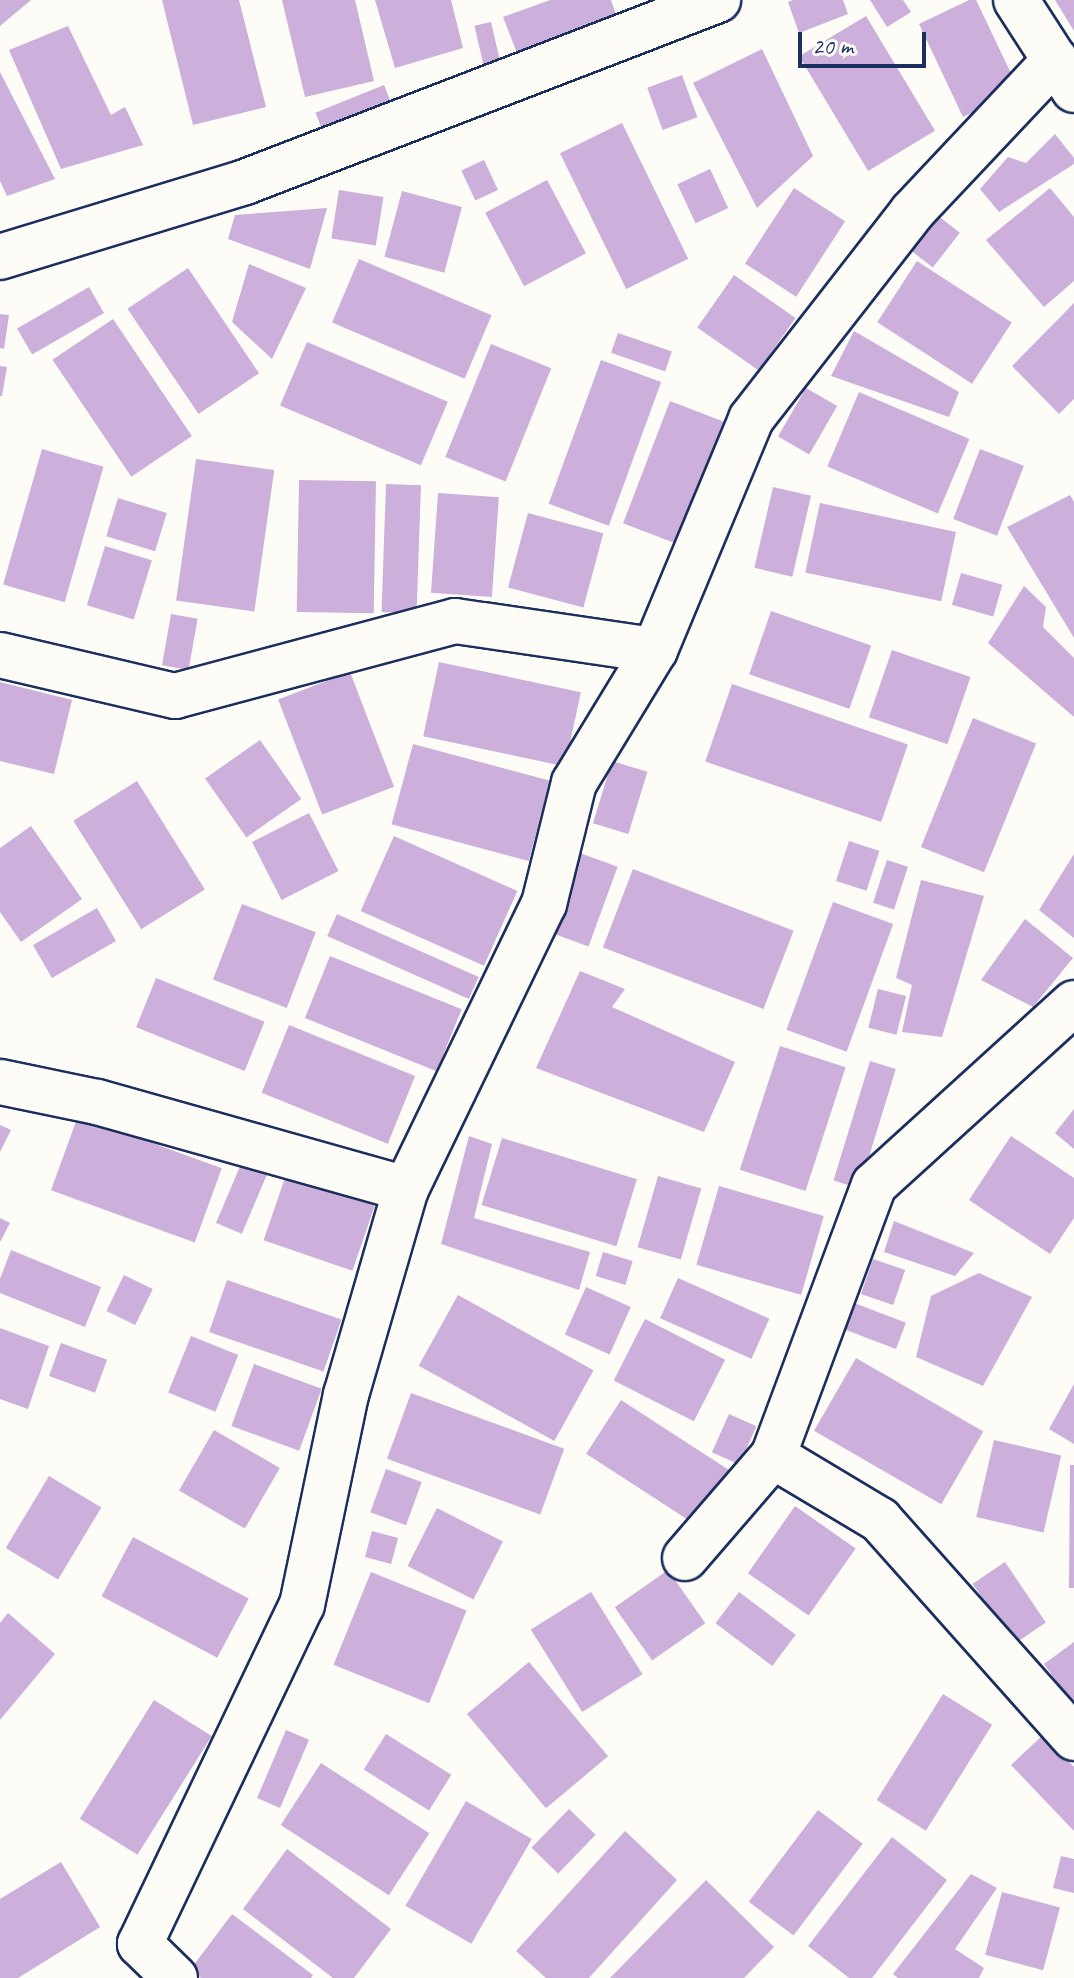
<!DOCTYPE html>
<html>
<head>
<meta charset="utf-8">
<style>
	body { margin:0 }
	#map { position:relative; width:1074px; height:1978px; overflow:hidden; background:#fdfcf7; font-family:Caveat,sans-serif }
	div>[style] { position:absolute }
	.building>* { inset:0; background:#ccafdb; transform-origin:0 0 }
	.roads { filter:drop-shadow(2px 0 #1b2f5e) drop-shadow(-2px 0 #1b2f5e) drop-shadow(0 2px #1b2f5e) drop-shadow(0 -2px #1b2f5e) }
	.minor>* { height:44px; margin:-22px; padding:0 22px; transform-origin:22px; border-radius:22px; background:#fdfcf7 }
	span { translate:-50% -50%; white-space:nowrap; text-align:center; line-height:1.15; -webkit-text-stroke:6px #fdfcf7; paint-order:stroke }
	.scale { position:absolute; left:798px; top:32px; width:128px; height:36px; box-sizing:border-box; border:4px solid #1b2f5e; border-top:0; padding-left:10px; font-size:24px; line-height:28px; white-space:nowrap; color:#1b2f5e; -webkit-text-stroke:6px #fdfcf7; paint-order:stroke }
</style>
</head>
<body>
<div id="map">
	<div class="building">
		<i style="clip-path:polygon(0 0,31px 0,0 26px)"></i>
		<i style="clip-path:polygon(162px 0,239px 0,266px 107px,193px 125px)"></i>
		<i style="clip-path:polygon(282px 0,355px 0,374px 81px,305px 97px)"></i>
		<i style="clip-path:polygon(375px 0,451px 0,463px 48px,395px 68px)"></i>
		<i style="clip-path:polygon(550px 0,611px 0,617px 18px,517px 53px,503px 17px)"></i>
		<i style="clip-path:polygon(793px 0,843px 0,848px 14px,799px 33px,788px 2px)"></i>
		<i style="clip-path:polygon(870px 0,903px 0,911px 12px,887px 27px)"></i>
		<i style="clip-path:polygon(969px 0,976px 0,1019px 90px,963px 117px,919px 24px)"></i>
		<i style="clip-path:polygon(1055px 0,1074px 0,1074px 31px)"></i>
		<i style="left:866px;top:16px;width:134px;height:78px;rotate:59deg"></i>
		<i style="left:491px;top:22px;width:41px;height:17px;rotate:77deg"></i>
		<i style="clip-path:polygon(68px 26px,111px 115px,125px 107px,143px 145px,61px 169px,9px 50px)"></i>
		<i style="clip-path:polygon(762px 49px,813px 156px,757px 208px,693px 83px)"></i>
		<i style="clip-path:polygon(0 72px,55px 179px,7px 196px,0 181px)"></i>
		<i style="left:682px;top:75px;width:45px;height:37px;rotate:70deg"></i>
		<i style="left:384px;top:85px;width:22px;height:74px;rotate:68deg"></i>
		<i style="left:622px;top:123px;width:151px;height:69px;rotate:64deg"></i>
		<i style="clip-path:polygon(1055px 134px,1074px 158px,1074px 164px,999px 212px,980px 189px,1008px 157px,1026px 163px)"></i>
		<i style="left:484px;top:160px;width:33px;height:25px;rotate:65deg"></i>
		<i style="left:710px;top:169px;width:43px;height:36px;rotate:65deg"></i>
		<i style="left:547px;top:180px;width:83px;height:70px;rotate:62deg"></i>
		<i style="left:794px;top:188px;width:61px;height:90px;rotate:33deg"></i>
		<i style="clip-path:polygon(1050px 188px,1074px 217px,1074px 281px,1044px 307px,986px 240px)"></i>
		<i style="left:339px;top:190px;width:45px;height:49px;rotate:9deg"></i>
		<i style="left:402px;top:191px;width:62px;height:68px;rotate:15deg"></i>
		<i style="clip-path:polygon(327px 208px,310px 269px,228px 239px,235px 215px)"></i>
		<i style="left:937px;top:215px;width:29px;height:44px;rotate:38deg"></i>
		<i style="left:359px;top:259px;width:144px;height:69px;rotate:23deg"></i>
		<i style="left:917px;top:261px;width:113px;height:73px;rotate:33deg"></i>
		<i style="clip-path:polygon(249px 264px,306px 288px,272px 359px,232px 322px)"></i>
		<i style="left:188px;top:268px;width:127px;height:73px;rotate:56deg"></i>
		<i style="left:734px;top:275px;width:75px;height:64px;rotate:35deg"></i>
		<i style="left:89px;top:287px;width:30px;height:83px;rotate:60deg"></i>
		<i style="clip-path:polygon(1074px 303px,1074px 399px,1059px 414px,1012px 366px)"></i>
		<i style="clip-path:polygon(0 314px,9px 315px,4px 349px,0 348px)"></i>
		<i style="left:113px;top:319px;width:141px;height:73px;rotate:56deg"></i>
		<i style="clip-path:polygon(854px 331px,959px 392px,949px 417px,831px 376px)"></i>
		<i style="left:618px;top:333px;width:57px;height:21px;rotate:19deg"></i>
		<i style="left:307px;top:342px;width:153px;height:69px;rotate:23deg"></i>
		<i style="left:491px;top:344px;width:65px;height:122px;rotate:22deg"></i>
		<i style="left:601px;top:360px;width:64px;height:153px;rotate:20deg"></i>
		<i style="clip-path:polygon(0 366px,7px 367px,2px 396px,0 396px)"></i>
		<i style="left:806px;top:388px;width:36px;height:56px;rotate:30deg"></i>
		<i style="left:859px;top:392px;width:120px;height:81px;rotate:23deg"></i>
		<i style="left:670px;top:401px;width:64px;height:131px;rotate:21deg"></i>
		<i style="left:42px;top:449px;width:64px;height:141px;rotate:16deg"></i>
		<i style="left:980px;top:449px;width:47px;height:75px;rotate:21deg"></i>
		<i style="left:196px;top:459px;width:79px;height:143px;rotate:8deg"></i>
		<i style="left:299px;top:480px;width:77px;height:132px;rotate:1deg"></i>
		<i style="left:386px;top:484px;width:35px;height:128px;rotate:2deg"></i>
		<i style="left:773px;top:487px;width:39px;height:83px;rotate:13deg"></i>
		<i style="left:438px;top:493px;width:61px;height:100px;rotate:4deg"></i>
		<i style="clip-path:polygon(1070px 495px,1074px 502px,1074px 638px,1007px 527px)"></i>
		<i style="left:118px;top:498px;width:51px;height:40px;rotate:17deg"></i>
		<i style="left:820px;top:503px;width:139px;height:71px;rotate:12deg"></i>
		<i style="left:528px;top:513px;width:78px;height:77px;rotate:15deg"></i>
		<i style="left:105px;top:546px;width:49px;height:62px;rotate:17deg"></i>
		<i style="left:961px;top:573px;width:43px;height:33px;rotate:16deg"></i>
		<i style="clip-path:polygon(1024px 586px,1046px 607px,1043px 627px,1074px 658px,1074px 717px,988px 643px)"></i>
		<i style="left:771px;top:611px;width:106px;height:67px;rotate:19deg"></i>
		<i style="left:171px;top:614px;width:27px;height:52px;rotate:10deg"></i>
		<i style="left:892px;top:650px;width:83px;height:71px;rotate:19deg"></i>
		<i style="left:439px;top:662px;width:145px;height:76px;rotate:12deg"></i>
		<i style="left:350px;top:672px;width:123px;height:77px;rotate:69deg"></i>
		<i style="clip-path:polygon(0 682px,72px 700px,54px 774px,0 761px)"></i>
		<i style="left:732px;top:684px;width:186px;height:82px;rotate:19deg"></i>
		<i style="left:973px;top:718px;width:68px;height:139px;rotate:22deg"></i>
		<i style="left:260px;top:740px;width:72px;height:67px;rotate:55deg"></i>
		<i style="left:413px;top:744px;width:142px;height:83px;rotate:15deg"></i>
		<i style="left:612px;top:761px;width:37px;height:65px;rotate:17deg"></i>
		<i style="left:137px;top:781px;width:128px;height:75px;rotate:58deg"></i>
		<i style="left:309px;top:813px;width:65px;height:64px;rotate:63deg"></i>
		<i style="clip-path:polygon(31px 826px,82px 899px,21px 942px,0 912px,0 848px)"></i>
		<i style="left:394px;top:836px;width:135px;height:82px;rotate:24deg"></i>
		<i style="left:849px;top:841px;width:32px;height:42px;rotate:18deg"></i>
		<i style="left:580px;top:853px;width:40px;height:85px;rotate:20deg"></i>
		<i style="clip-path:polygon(1074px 854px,1074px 938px,1039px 910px)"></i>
		<i style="left:887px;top:860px;width:22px;height:45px;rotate:18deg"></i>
		<i style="left:633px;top:869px;width:172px;height:84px;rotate:21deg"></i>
		<i style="clip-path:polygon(921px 880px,984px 896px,942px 1037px,902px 1032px,912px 985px,896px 978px)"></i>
		<i style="left:833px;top:902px;width:64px;height:136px;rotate:20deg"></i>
		<i style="left:242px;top:904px;width:79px;height:81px;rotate:21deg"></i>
		<i style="left:97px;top:908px;width:38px;height:74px;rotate:60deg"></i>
		<i style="left:337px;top:914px;width:155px;height:24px;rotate:24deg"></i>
		<i style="clip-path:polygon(1025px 919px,1073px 958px,1033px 1007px,981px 980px)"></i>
		<i style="left:330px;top:956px;width:142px;height:67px;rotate:22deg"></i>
		<i style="clip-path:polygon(580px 971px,625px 989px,612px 1007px,735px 1062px,704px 1132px,536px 1068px)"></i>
		<i style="left:156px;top:978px;width:117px;height:53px;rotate:22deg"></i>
		<i style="left:878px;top:989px;width:29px;height:40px;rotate:14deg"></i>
		<i style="left:289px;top:1025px;width:136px;height:73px;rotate:22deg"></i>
		<i style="left:780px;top:1046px;width:69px;height:130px;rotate:18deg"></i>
		<i style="left:870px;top:1061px;width:27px;height:125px;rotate:17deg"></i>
		<i style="clip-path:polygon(1074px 1109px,1074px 1149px,1055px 1133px)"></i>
		<i style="left:78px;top:1116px;width:153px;height:79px;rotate:20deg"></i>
		<i style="clip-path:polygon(0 1125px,11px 1130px,0 1152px)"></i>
		<i style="clip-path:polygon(469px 1136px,492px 1144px,474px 1218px,590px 1252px,579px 1290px,441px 1244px)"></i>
		<i style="clip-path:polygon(1011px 1136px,1074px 1178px,1074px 1218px,1050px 1254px,969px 1200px)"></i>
		<i style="left:502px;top:1138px;width:141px;height:70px;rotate:17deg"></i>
		<i style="left:241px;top:1164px;width:28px;height:64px;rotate:23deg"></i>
		<i style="left:286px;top:1175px;width:94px;height:69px;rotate:19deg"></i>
		<i style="left:658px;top:1176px;width:45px;height:74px;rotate:16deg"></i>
		<i style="left:719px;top:1186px;width:109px;height:82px;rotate:16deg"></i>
		<i style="clip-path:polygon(0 1218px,10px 1223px,0 1242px)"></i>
		<i style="clip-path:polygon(894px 1221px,974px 1253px,955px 1276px,884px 1252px)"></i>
		<i style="clip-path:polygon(11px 1250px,101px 1287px,85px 1327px,0 1293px,0 1279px)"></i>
		<i style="left:603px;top:1252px;width:31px;height:25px;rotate:17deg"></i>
		<i style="left:873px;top:1259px;width:34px;height:37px;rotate:19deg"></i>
		<i style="clip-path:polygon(979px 1273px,1032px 1297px,983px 1386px,916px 1357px,931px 1296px)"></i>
		<i style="left:124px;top:1275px;width:32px;height:40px;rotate:26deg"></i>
		<i style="left:678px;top:1278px;width:100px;height:44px;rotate:24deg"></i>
		<i style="left:227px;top:1280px;width:121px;height:55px;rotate:19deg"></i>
		<i style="left:586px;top:1287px;width:49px;height:52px;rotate:24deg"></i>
		<i style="left:458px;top:1295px;width:155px;height:81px;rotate:29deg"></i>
		<i style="left:849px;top:1301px;width:61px;height:28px;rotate:21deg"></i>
		<i style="left:645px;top:1319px;width:90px;height:69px;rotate:27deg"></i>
		<i style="clip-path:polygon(0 1328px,49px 1346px,28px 1409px,0 1399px)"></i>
		<i style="left:191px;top:1336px;width:51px;height:61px;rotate:22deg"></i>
		<i style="left:61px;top:1343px;width:49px;height:35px;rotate:20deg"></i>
		<i style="left:856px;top:1358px;width:147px;height:84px;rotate:30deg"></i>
		<i style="left:254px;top:1364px;width:72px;height:66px;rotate:20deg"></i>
		<i style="clip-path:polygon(1074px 1384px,1074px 1444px,1049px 1429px)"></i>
		<i style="left:411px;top:1393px;width:163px;height:70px;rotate:20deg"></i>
		<i style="left:621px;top:1400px;width:131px;height:64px;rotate:33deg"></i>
		<i style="left:729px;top:1414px;width:30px;height:42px;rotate:24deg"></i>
		<i style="left:214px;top:1430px;width:76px;height:70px;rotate:30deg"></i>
		<i style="left:994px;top:1440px;width:69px;height:79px;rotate:13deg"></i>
		<i style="clip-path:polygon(1070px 1465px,1074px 1465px,1074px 1588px,1069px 1588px)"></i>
		<i style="left:386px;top:1469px;width:38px;height:46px;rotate:20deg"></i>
		<i style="left:49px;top:1476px;width:61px;height:84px;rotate:31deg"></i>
		<i style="left:795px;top:1506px;width:74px;height:82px;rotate:35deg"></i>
		<i style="left:437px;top:1508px;width:74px;height:65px;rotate:27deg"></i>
		<i style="left:372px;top:1531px;width:27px;height:27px;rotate:15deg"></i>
		<i style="left:133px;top:1537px;width:131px;height:67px;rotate:28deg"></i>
		<i style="left:1005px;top:1562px;width:73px;height:39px;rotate:56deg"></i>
		<i style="left:668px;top:1570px;width:65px;height:65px;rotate:55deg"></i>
		<i style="left:371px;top:1572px;width:103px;height:100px;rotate:22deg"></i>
		<i style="left:591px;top:1592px;width:97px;height:71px;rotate:58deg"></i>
		<i style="left:739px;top:1592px;width:71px;height:39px;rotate:37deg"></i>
		<i style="clip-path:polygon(8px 1613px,55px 1654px,0 1720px,0 1623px)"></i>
		<i style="clip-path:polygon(1074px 1642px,1074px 1706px,1044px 1664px)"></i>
		<i style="left:529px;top:1662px;width:123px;height:81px;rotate:50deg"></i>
		<i style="left:943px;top:1694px;width:58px;height:125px;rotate:32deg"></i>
		<i style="left:154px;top:1700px;width:68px;height:140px;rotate:32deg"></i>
		<i style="left:286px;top:1730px;width:25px;height:74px;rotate:23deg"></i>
		<i style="left:386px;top:1734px;width:77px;height:42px;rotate:32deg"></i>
		<i style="clip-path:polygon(1043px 1735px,1074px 1767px,1074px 1831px,1011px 1765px)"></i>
		<i style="left:321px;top:1763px;width:129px;height:74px;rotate:33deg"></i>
		<i style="left:466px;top:1801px;width:76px;height:121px;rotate:30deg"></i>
		<i style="left:569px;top:1809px;width:37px;height:54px;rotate:44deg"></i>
		<i style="left:818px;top:1810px;width:56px;height:115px;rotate:37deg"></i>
		<i style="clip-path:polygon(625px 1831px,677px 1880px,589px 1978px,546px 1978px,516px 1951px)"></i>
		<i style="clip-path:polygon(892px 1837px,947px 1880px,872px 1978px,849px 1978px,808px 1946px)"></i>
		<i style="clip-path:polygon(287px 1849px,391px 1929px,354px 1978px,333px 1978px,243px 1909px)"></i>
		<i style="clip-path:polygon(1061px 1856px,1074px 1859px,1074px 1893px,1053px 1888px)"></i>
		<i style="clip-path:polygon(61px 1862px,100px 1927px,18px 1978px,0 1978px,0 1899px)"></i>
		<i style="clip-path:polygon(971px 1874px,997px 1888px,955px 1949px,984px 1968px,979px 1978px,898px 1978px,893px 1974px)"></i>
		<i style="clip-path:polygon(706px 1880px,774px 1947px,744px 1978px,610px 1978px)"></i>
		<i style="left:1002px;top:1892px;width:60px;height:65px;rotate:15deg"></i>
		<i style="clip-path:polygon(232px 1914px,313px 1975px,311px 1978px,201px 1978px,190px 1970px)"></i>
	</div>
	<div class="roads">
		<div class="minor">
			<i style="left:1016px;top:0;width:107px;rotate:57.2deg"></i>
			<i style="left:0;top:257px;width:256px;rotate:-17deg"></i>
			<i style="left:245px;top:182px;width:507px;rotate:-21.05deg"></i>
			<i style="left:0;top:655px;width:180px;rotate:13.2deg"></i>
			<i style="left:175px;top:696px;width:290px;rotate:-15deg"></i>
			<i style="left:455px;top:621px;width:202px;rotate:8.3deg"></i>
			<i style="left:655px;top:650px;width:250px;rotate:-67.4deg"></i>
			<i style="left:751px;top:419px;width:262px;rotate:-52.1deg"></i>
			<i style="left:912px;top:212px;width:209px;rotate:-46.7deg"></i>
			<i style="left:1074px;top:1003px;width:270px;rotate:137.7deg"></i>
			<i style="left:874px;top:1185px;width:289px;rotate:110.4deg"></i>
			<i style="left:773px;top:1456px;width:125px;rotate:30.9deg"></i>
			<i style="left:880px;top:1520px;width:292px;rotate:48.3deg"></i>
			<i style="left:0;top:1082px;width:99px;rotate:11.7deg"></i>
			<i style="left:97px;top:1102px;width:321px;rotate:15.7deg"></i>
			<i style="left:685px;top:1558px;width:135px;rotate:-49.2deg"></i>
			<i style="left:175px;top:1978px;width:49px;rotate:-135.8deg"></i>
			<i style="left:140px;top:1944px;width:376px;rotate:-64.5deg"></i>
			<i style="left:302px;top:1605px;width:215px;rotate:-78.2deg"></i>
			<i style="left:346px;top:1395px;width:215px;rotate:-73.8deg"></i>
			<i style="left:406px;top:1189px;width:317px;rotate:-64.2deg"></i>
			<i style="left:544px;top:904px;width:125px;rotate:-76.1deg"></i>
			<i style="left:574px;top:783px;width:156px;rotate:-58.7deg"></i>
		</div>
	</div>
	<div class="scale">20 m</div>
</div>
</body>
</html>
